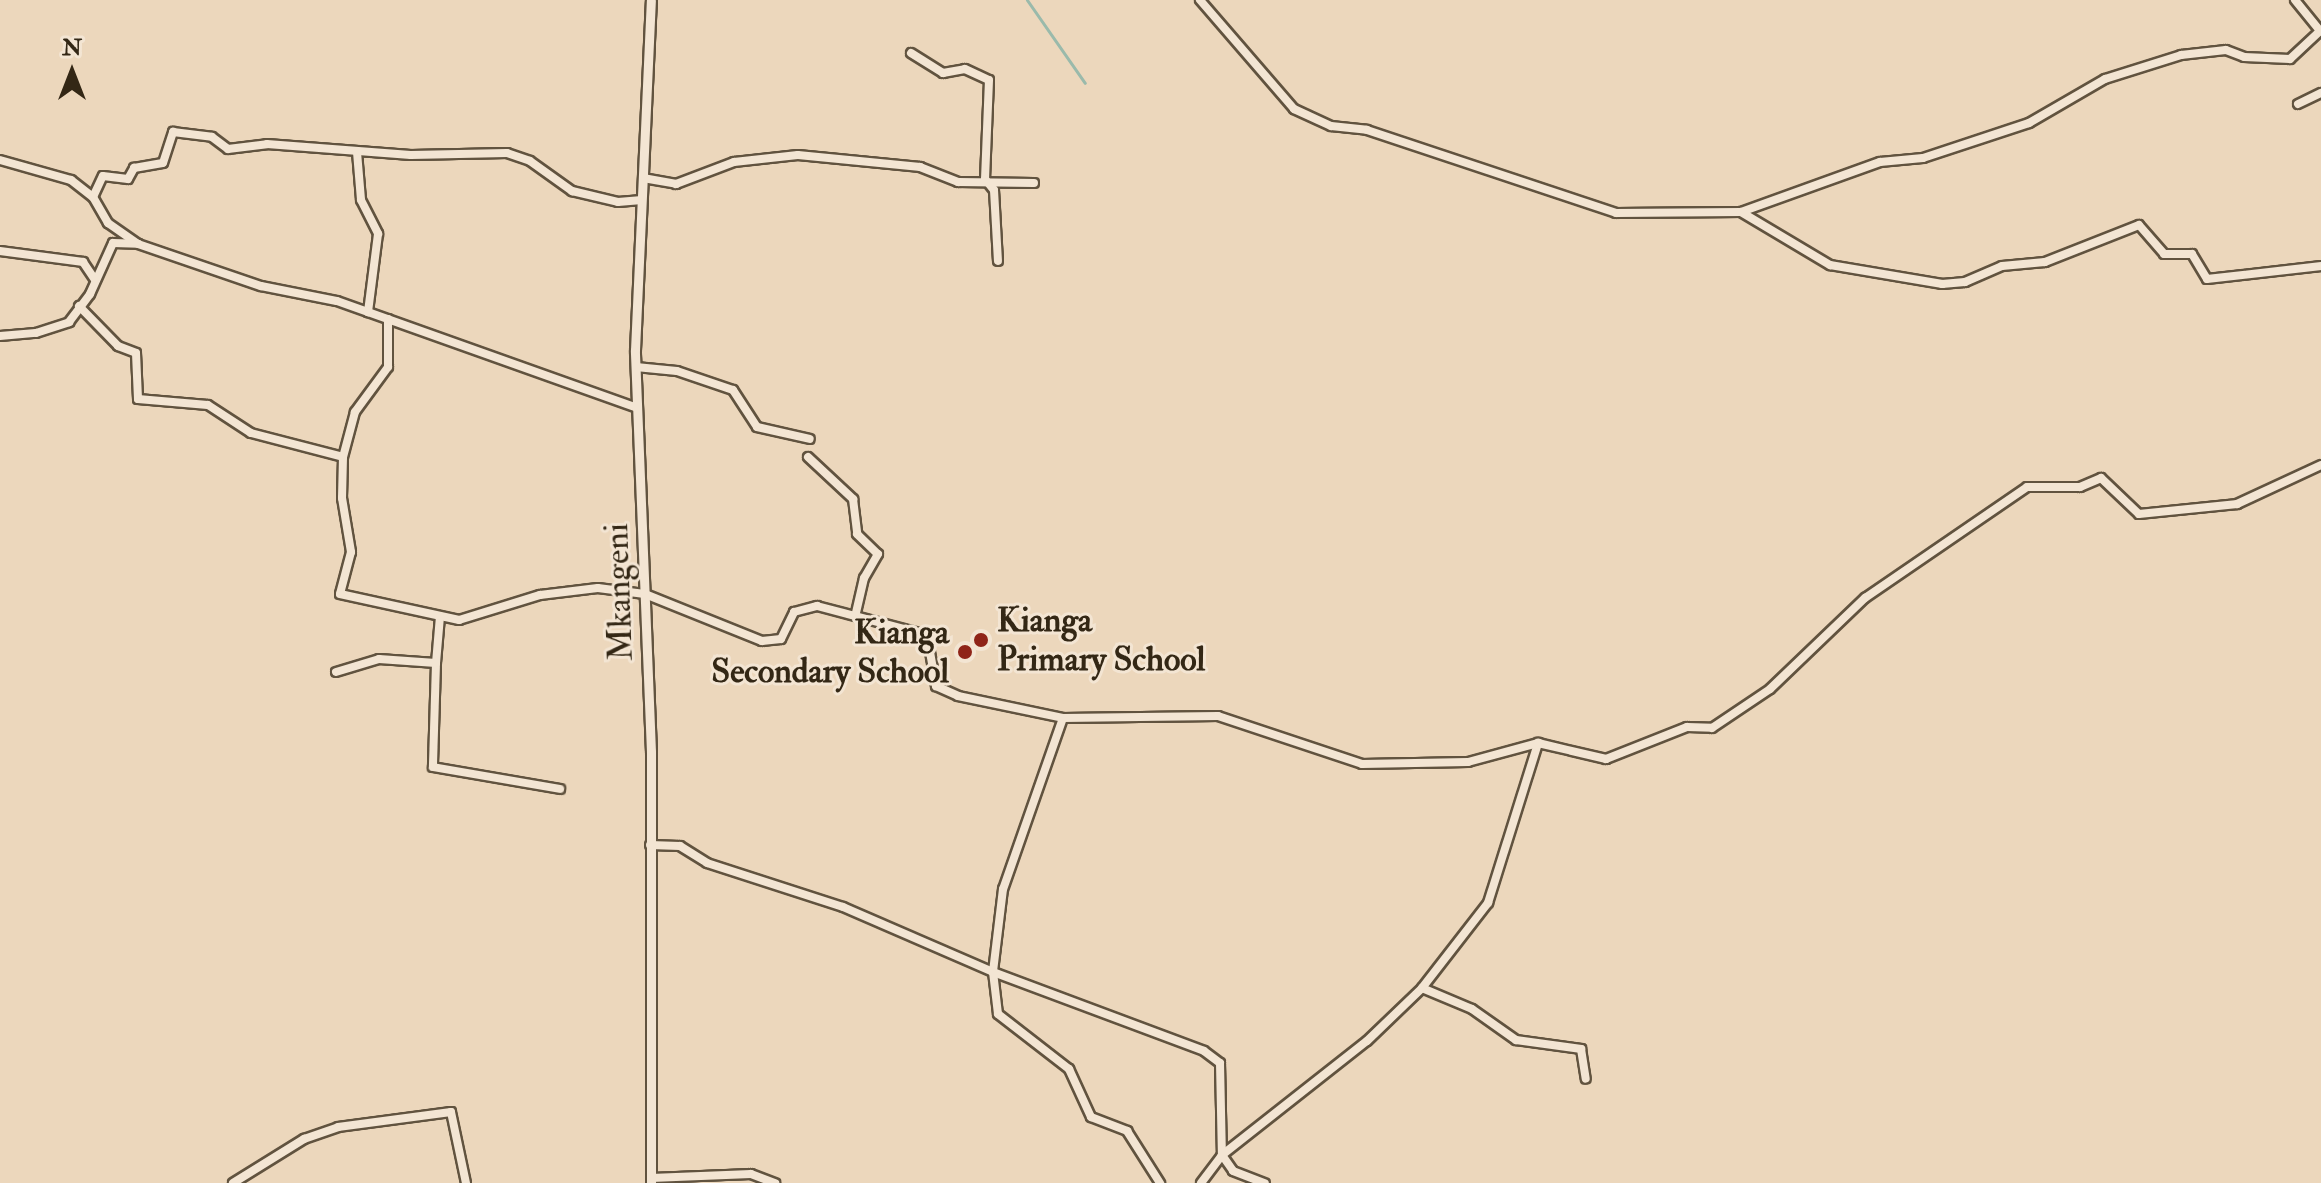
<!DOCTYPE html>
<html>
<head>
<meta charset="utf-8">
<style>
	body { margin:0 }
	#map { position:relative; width:2321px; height:1183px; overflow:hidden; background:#ecd7bc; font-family:"IM FELL Double Pica",serif }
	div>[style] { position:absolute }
	.stream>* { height:3px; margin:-1.5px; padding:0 1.5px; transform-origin:1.5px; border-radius:1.5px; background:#9abaab }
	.roads { filter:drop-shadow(2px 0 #61533f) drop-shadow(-2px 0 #61533f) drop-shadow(0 2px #61533f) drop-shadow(0 -2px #61533f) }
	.minor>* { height:8px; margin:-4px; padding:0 4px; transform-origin:4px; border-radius:4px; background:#f3e5d3 }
	.tertiary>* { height:9px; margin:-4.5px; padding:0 4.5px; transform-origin:4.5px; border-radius:4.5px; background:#f3e5d3 }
	.dots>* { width:22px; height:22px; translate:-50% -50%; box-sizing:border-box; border:4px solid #f3e5d3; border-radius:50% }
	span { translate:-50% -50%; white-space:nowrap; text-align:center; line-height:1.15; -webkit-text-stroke:6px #f3e5d3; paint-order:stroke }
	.street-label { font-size:34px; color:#332715 }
	.poi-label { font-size:34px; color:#332715; font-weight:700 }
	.left { translate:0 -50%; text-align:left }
	.right { translate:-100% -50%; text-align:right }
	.north { position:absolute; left:32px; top:32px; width:80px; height:80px; -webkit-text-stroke:6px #f3e5d3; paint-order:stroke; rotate:0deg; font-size:22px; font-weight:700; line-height:32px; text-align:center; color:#332715 }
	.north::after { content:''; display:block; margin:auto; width:28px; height:36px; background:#332715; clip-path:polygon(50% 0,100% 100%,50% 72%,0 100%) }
</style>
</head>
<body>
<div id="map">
	<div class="stream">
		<i style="left:1027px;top:0;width:101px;rotate:55.1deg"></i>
	</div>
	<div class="roads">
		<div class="minor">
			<i style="left:1200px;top:0;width:144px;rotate:49.2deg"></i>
			<i style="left:1294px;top:109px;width:41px;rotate:24.7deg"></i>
			<i style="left:1331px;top:126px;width:36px;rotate:6deg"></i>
			<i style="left:1367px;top:130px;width:262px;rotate:18.4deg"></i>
			<i style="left:1616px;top:213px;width:125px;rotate:-0.5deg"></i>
			<i style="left:1741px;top:212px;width:148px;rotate:-19.8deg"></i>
			<i style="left:1880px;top:162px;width:43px;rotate:-5.3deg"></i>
			<i style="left:1923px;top:158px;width:112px;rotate:-18.3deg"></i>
			<i style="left:2029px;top:123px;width:88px;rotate:-30.1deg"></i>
			<i style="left:2105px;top:79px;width:80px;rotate:-17.5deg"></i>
			<i style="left:2181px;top:55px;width:45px;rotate:-6.3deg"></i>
			<i style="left:2226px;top:50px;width:19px;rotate:21deg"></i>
			<i style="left:2244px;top:57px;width:46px;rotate:2.5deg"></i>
			<i style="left:2290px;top:59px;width:42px;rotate:-43.1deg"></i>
			<i style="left:2295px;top:0;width:40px;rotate:51deg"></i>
			<i style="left:911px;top:53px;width:38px;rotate:32deg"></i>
			<i style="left:943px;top:73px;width:22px;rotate:-10deg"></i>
			<i style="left:965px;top:69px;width:26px;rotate:25deg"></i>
			<i style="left:989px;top:80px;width:99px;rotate:92.3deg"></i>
			<i style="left:985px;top:179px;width:14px;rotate:51deg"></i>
			<i style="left:994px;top:190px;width:71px;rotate:86.8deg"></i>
			<i style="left:2298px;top:104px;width:25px;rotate:-26deg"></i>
			<i style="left:357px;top:152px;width:48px;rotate:85.2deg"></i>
			<i style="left:361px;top:200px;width:38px;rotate:63deg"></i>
			<i style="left:378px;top:234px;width:79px;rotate:97.3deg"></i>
			<i style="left:0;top:160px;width:74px;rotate:15.7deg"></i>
			<i style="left:71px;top:180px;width:28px;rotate:38deg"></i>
			<i style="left:93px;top:197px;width:30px;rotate:60deg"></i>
			<i style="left:108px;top:223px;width:35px;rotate:35deg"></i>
			<i style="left:643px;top:178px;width:34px;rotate:10deg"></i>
			<i style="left:676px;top:184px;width:62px;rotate:-20.8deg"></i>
			<i style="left:734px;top:162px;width:64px;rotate:-6.2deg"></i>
			<i style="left:798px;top:155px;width:123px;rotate:5.6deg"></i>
			<i style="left:920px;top:167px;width:41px;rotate:21.5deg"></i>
			<i style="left:958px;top:182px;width:76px;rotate:0.8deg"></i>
			<i style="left:93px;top:197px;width:23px;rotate:-65deg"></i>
			<i style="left:103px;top:176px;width:25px;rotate:7deg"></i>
			<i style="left:128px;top:179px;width:13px;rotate:-61deg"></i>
			<i style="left:134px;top:168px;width:29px;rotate:-10deg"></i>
			<i style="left:163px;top:163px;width:33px;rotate:-72deg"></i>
			<i style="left:173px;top:132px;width:39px;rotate:7deg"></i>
			<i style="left:212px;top:137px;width:20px;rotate:37deg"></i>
			<i style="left:228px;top:149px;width:39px;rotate:-7deg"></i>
			<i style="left:267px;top:144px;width:144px;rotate:4.4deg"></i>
			<i style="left:411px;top:155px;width:96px;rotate:-1.2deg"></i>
			<i style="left:507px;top:153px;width:24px;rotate:19deg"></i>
			<i style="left:530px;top:161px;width:52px;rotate:35.5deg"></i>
			<i style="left:572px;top:191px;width:47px;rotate:13.4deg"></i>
			<i style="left:618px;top:202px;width:24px;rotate:-5deg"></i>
			<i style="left:1741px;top:212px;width:104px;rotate:30.8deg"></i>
			<i style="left:1830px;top:265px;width:114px;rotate:9.6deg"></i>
			<i style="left:1942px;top:284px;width:23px;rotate:-5deg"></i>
			<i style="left:1965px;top:282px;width:40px;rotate:-23.4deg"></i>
			<i style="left:2002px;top:266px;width:43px;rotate:-5.3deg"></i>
			<i style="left:2045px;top:262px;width:101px;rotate:-21.5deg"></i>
			<i style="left:2139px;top:225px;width:38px;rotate:49deg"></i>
			<i style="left:2164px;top:254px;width:28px"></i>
			<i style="left:2192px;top:254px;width:29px;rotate:59deg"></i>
			<i style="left:2207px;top:279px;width:115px;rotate:-6.5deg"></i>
			<i style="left:0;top:251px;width:84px;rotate:7.5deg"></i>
			<i style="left:83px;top:262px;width:22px;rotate:56deg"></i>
			<i style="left:79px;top:306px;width:56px;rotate:45.7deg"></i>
			<i style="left:118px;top:346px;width:19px;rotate:21deg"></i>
			<i style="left:136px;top:353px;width:46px;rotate:87.5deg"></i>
			<i style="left:138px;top:399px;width:70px;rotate:4.9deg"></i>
			<i style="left:208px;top:405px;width:51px;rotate:33.1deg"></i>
			<i style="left:251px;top:433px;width:95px;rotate:14.6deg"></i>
			<i style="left:388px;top:319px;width:48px;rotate:90deg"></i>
			<i style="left:388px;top:367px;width:56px;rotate:126.3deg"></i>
			<i style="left:355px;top:412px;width:47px;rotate:104.9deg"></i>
			<i style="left:343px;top:457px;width:41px;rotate:91.4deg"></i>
			<i style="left:342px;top:498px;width:55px;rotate:80.5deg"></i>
			<i style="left:351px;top:552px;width:43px;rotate:104.7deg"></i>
			<i style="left:340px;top:594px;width:122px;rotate:12.3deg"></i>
			<i style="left:459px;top:620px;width:85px;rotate:-17.2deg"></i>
			<i style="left:540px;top:595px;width:58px;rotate:-6.9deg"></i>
			<i style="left:598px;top:588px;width:47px;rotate:7.3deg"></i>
			<i style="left:645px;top:594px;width:126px;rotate:21.9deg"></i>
			<i style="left:762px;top:641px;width:19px;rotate:-6deg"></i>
			<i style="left:781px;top:639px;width:30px;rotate:-64deg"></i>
			<i style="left:794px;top:612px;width:24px;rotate:-15deg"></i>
			<i style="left:817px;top:606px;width:114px;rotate:14.8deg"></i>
			<i style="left:927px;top:635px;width:52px;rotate:80deg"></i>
			<i style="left:936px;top:686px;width:24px;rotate:24deg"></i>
			<i style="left:958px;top:696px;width:107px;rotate:11.8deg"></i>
			<i style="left:1063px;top:718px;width:155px;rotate:-0.7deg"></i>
			<i style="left:1218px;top:716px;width:152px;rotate:18.4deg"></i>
			<i style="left:1362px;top:764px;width:106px;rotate:-1.1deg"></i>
			<i style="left:1468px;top:762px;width:73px;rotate:-15.2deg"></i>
			<i style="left:1538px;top:743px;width:70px;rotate:13.2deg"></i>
			<i style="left:1606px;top:759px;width:87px;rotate:-21.6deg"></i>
			<i style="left:1687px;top:727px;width:25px;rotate:2deg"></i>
			<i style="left:1712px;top:728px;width:70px;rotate:-33.9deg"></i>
			<i style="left:1770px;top:689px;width:132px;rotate:-43.8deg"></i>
			<i style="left:1865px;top:598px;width:196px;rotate:-34.4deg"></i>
			<i style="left:2027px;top:487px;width:53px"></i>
			<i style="left:2080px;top:487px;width:23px;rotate:-23deg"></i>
			<i style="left:2101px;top:478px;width:52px;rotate:43.5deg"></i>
			<i style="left:2139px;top:514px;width:99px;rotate:-5.8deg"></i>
			<i style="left:2237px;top:504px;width:93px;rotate:-24.9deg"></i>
			<i style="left:0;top:336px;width:36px;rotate:-5deg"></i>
			<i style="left:36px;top:333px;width:35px;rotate:-18deg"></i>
			<i style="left:69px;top:322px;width:35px;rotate:-53deg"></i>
			<i style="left:90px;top:294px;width:56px;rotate:-65.7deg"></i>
			<i style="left:113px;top:243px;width:25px;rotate:2deg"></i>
			<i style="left:138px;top:244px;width:130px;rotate:18.9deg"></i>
			<i style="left:261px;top:286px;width:77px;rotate:11.2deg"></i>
			<i style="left:337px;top:301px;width:319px;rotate:19.6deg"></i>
			<i style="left:636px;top:367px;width:41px;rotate:5.6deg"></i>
			<i style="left:677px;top:371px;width:59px;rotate:18.7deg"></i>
			<i style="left:733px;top:390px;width:44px;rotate:57deg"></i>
			<i style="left:757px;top:427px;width:54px;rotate:12.8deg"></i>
			<i style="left:808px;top:457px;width:62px;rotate:43deg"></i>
			<i style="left:853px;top:499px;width:35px;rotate:83deg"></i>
			<i style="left:857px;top:534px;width:29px;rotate:44deg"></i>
			<i style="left:878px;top:554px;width:28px;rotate:120deg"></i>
			<i style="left:864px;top:578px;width:36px;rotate:103deg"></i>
			<i style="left:436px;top:663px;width:104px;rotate:91.7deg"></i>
			<i style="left:433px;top:767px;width:129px;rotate:9.8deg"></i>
			<i style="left:336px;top:672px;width:45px;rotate:-16.8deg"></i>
			<i style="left:379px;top:659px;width:57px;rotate:4deg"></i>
			<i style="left:436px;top:663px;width:47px;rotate:-85.1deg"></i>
			<i style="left:1063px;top:718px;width:181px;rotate:109.3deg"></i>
			<i style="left:1003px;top:889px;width:84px;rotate:96.9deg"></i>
			<i style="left:993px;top:972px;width:42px;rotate:83.2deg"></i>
			<i style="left:998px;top:1014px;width:90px;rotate:37.8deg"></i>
			<i style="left:1069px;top:1069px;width:53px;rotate:65.4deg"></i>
			<i style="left:1091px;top:1117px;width:39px;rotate:21deg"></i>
			<i style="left:1127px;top:1131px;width:62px;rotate:57.6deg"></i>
			<i style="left:650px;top:845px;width:30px;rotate:2deg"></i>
			<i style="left:680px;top:846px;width:32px;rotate:32deg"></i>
			<i style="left:707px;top:863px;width:143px;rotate:17.9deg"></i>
			<i style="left:843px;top:907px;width:163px;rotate:23.4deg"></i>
			<i style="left:993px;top:972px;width:225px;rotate:20.5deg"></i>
			<i style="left:1204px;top:1051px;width:20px;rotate:37deg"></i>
			<i style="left:1220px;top:1063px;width:92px;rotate:88.8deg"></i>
			<i style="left:1222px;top:1155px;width:19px;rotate:55deg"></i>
			<i style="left:1233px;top:1171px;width:34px;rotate:21deg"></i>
			<i style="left:1422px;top:988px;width:108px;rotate:-52.2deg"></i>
			<i style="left:1488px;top:903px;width:168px;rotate:-72.6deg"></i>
			<i style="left:651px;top:1178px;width:100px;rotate:-2.3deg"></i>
			<i style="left:751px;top:1174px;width:26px;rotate:21deg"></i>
			<i style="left:233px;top:1183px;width:84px;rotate:-31.8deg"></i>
			<i style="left:304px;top:1139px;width:36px;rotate:-19deg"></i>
			<i style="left:338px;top:1127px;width:114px;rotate:-7.6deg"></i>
			<i style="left:451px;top:1112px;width:73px;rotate:78.1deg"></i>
			<i style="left:1201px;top:1183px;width:35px;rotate:-53deg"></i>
			<i style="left:1222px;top:1155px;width:184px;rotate:-38.2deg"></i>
			<i style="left:1367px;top:1041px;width:76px;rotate:-43.9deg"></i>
			<i style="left:1422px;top:988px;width:54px;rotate:22.8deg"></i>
			<i style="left:1472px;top:1009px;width:54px;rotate:35.2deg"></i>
			<i style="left:1516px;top:1040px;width:66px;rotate:7.9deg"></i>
			<i style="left:1581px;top:1049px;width:30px;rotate:81deg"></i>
		</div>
		<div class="tertiary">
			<i style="left:651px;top:1183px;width:431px;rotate:-90deg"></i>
			<i style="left:651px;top:752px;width:402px;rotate:-92.3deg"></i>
			<i style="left:635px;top:350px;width:350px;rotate:-87.4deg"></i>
		</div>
	</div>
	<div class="dots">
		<i style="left:981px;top:640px;background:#8f2418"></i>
		<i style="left:965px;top:652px;background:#8f2418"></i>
	</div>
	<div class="street-label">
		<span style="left:619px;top:592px;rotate:-92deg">Mkangeni</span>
	</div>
	<div class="poi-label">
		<span class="left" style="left:997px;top:640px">Kianga<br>Primary School</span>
		<span class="right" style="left:949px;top:652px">Kianga<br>Secondary School</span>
	</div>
	<div class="north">N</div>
</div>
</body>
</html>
